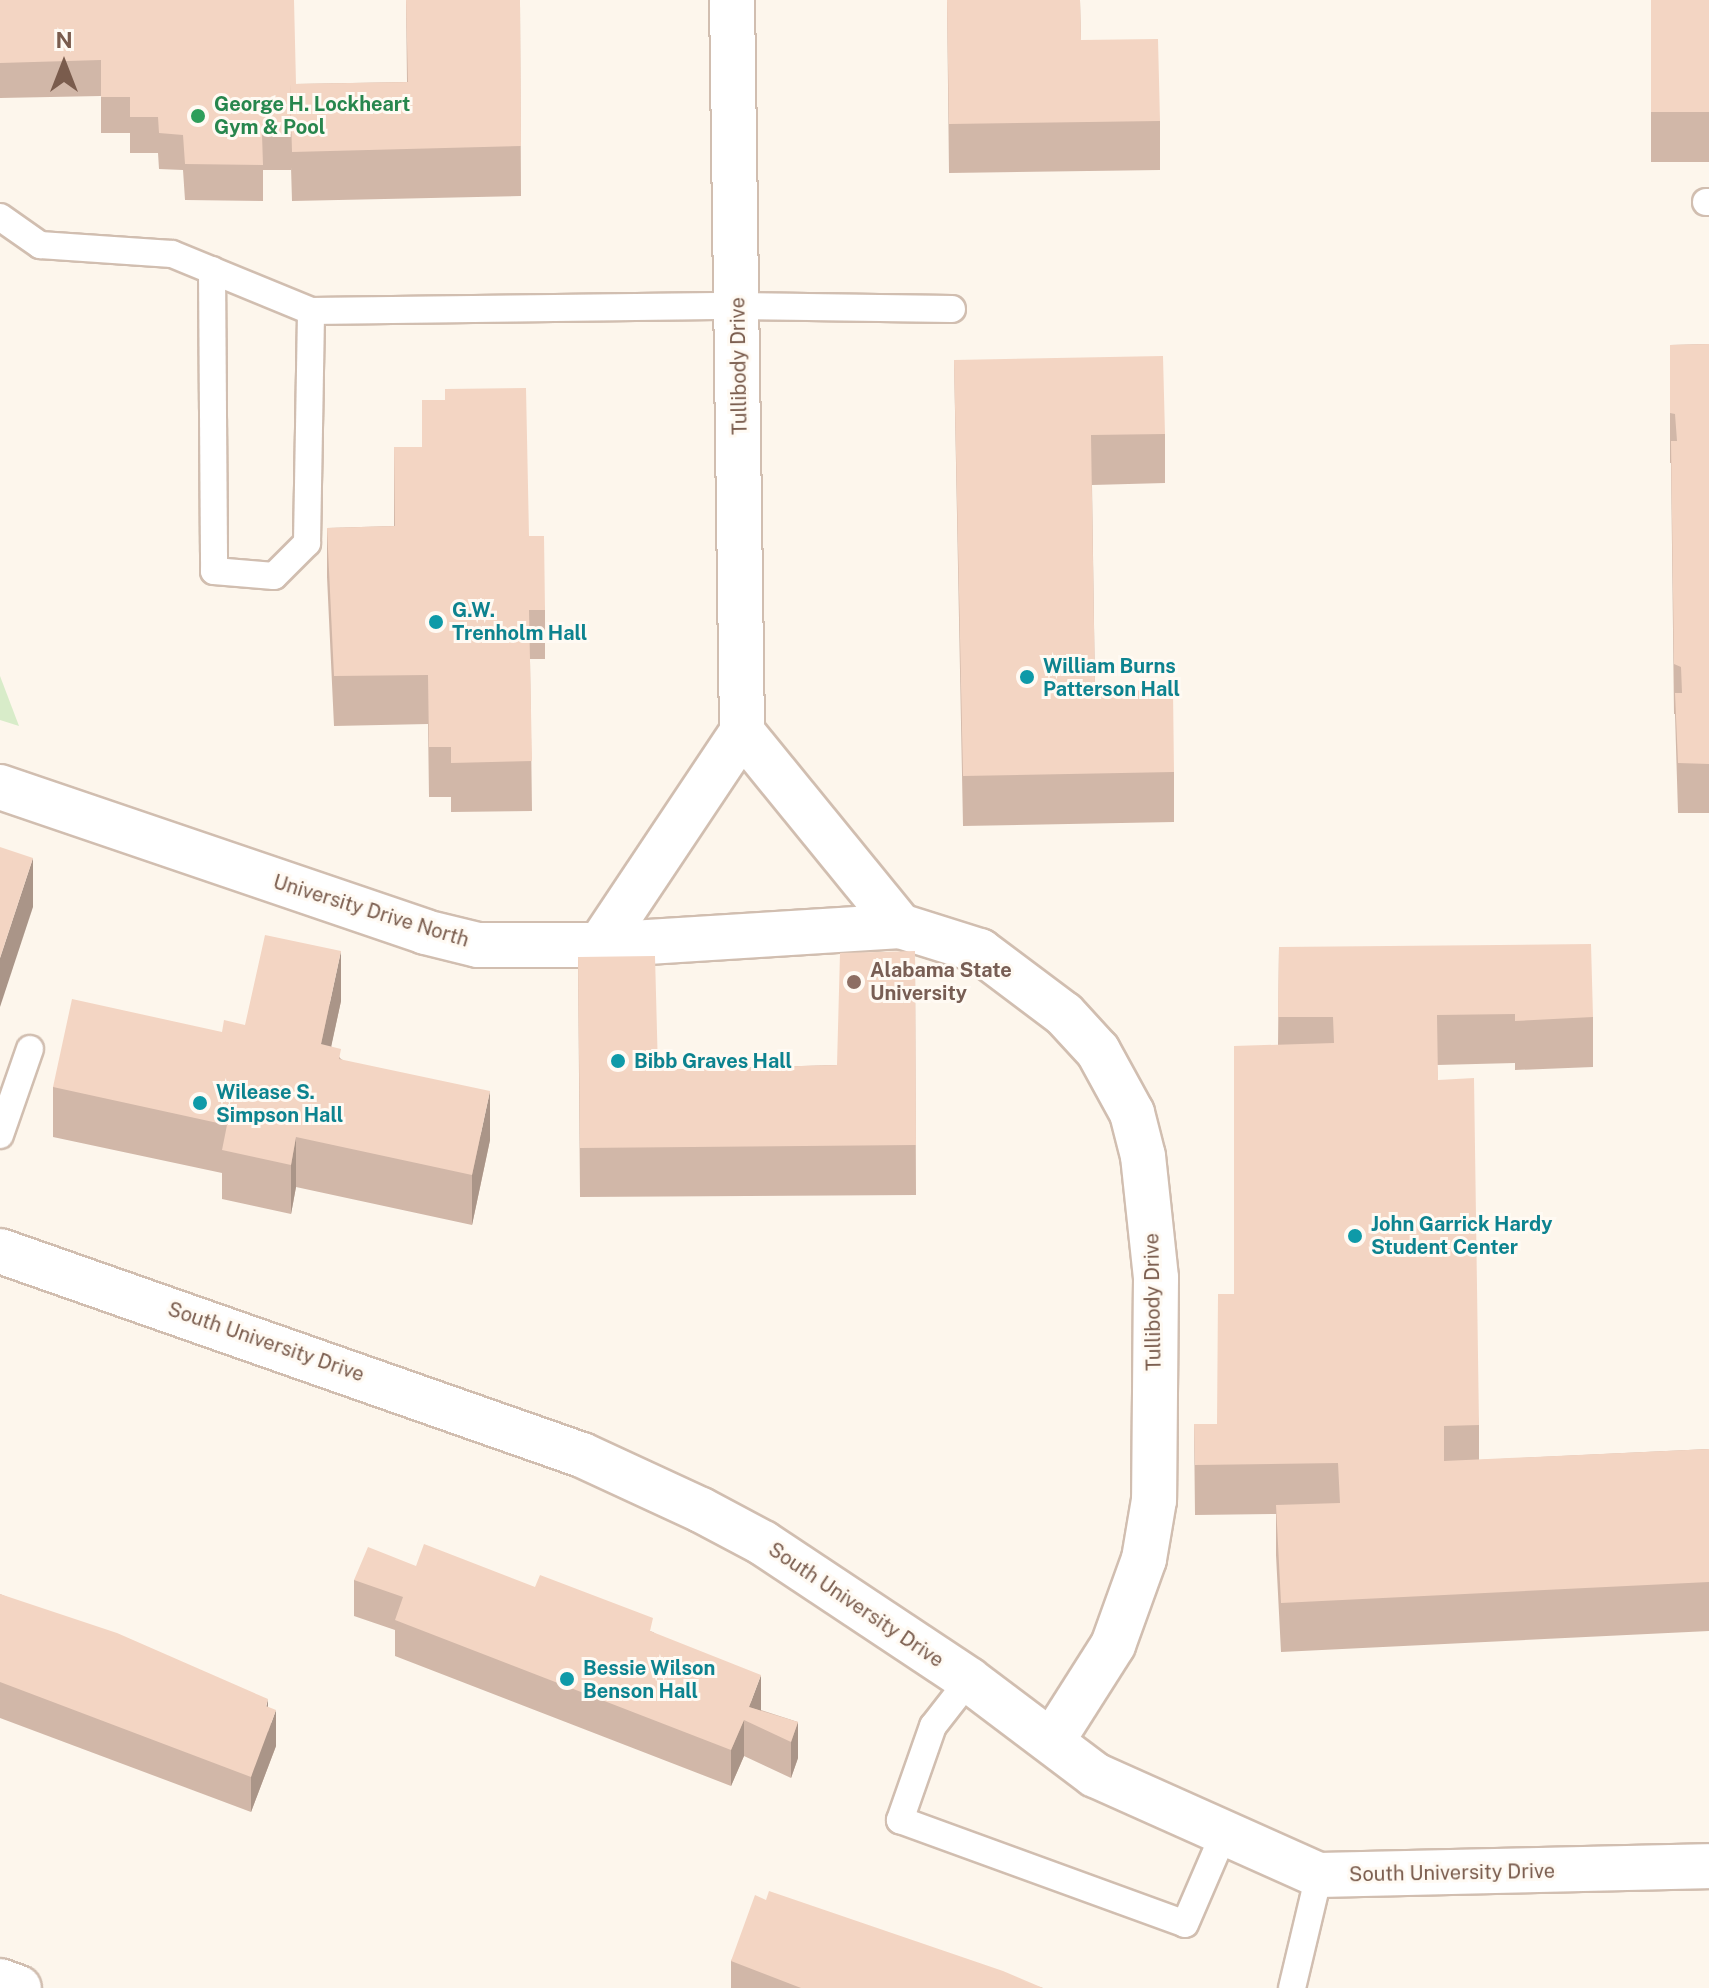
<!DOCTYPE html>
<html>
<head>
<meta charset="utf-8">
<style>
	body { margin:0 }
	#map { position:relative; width:1709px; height:1988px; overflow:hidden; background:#fdf6ec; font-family:"Public Sans",sans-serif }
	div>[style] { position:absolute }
	.green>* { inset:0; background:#d8ecc9 }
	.roads { filter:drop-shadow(2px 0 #d1beb0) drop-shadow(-2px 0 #d1beb0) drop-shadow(0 2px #d1beb0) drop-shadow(0 -2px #d1beb0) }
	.lane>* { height:26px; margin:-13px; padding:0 13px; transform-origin:13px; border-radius:13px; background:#fff }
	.street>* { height:44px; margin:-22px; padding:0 22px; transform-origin:22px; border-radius:22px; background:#fff }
	.secondary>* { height:44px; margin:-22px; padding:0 22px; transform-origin:22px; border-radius:22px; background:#fff }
	.wall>* { inset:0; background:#d1b7a8; transform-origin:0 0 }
	.shaded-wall>* { inset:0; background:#aa9588 }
	.building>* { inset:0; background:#f3d5c3; transform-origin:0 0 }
	.dots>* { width:22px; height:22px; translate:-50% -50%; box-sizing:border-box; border:4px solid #fffaf3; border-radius:50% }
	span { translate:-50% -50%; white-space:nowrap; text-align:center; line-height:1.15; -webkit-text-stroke:6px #fffaf3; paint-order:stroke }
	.leisure-label { font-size:20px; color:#27864d; font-weight:700 }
	.left { translate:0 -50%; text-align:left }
	.street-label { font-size:20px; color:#7a5c4d }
	.culture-label { font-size:20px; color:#0d838f; font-weight:700 }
	.education-label { font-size:20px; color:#785e54; font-weight:700 }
	.north { position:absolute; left:24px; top:24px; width:80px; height:80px; -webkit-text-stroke:6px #fffaf3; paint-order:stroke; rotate:0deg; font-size:22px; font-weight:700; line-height:32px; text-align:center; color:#7a5c4d }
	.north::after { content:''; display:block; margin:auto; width:28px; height:36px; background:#7a5c4d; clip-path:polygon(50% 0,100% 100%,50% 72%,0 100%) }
</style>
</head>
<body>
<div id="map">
	<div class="green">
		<i style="clip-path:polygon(0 676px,19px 726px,0 720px)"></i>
	</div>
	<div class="roads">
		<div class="lane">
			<i style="left:1706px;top:202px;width:3px"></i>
			<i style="left:0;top:217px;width:49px;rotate:35deg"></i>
			<i style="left:40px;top:245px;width:132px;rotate:3.9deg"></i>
			<i style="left:172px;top:254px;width:150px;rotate:22.3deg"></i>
			<i style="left:311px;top:311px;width:426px;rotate:-0.7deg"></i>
			<i style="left:737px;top:306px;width:215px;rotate:0.8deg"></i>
			<i style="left:212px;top:270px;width:301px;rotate:89.6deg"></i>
			<i style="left:214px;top:571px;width:60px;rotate:4.8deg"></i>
			<i style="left:274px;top:576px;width:47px;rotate:-45deg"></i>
			<i style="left:307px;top:543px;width:232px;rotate:-89deg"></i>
			<i style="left:0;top:1135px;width:91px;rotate:-70.8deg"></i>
			<i style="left:969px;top:1680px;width:58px;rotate:128deg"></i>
			<i style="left:933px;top:1726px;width:100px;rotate:109.3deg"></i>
			<i style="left:900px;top:1820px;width:303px;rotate:20deg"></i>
			<i style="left:1185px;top:1924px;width:101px;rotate:-66.7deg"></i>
			<i style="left:1292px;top:1988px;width:116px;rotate:-76.6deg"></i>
		</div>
		<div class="street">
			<i style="left:742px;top:732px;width:250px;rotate:50.8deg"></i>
			<i style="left:900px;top:926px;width:84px;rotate:17.4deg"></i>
			<i style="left:980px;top:951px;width:105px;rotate:36.9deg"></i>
			<i style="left:1064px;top:1014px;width:50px;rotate:47.4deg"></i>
			<i style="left:1098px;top:1051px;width:71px;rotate:61.3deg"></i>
			<i style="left:1132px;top:1113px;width:44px;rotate:75.7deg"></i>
			<i style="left:1143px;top:1156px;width:123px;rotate:83.9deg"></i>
			<i style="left:1156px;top:1278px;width:222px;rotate:90.5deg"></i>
			<i style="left:1154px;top:1500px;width:60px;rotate:99.6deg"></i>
			<i style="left:1144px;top:1559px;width:91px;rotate:109.8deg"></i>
			<i style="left:1113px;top:1645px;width:114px;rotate:122.4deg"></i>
			<i style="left:0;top:787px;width:449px;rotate:18.8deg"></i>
			<i style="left:425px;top:932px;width:55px;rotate:13.8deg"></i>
			<i style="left:478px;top:945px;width:122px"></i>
			<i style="left:600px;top:945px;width:301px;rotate:-3.6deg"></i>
			<i style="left:600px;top:945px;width:256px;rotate:-56.3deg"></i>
			<i style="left:742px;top:732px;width:732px;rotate:-90.78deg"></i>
			<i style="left:0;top:1251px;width:617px;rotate:19.32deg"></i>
			<i style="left:582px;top:1455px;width:131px;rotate:24.8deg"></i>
			<i style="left:701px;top:1510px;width:70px;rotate:28deg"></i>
			<i style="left:763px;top:1543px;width:247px;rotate:33.6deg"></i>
			<i style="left:969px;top:1680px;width:158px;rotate:37deg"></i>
			<i style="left:1095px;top:1775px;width:245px;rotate:24.1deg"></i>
			<i style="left:1319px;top:1875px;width:390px;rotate:-1.3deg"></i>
		</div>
		<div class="secondary">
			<i style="left:0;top:1981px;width:20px;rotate:20deg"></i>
		</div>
	</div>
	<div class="wall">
		<i style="clip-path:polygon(0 0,296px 84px,407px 82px,406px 0,520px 0,521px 196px,292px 201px,291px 167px,291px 170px,263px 170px,263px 201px,185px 200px,183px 170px,159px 169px,158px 153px,130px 153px,130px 133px,101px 133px,101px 96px,0 98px)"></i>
		<i style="clip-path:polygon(947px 0,1080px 0,1081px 40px,1160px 121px,1160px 170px,949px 173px)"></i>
		<i style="left:1651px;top:0;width:58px;height:162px"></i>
		<i style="clip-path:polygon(1709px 344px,1709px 813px,1678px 813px,1675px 714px,1674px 714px,1671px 463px,1670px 463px,1670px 345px)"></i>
		<i style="clip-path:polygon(954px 360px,1165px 434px,1165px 483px,1092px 485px,1095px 691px,1174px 772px,1174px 822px,963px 826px)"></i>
		<i style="clip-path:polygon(422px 400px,529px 536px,545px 610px,545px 659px,530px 659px,532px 811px,451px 812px,451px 797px,429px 797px,428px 724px,334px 726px,327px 577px,327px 528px,394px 526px,394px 447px,422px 447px)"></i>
		<i style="clip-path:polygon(1279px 947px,1593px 1017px,1593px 1067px,1515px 1070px,1515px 1063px,1437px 1065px,1438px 1080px,1479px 1425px,1479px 1460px,1709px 1449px,1709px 1631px,1281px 1652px,1276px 1555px,1276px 1514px,1195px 1515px,1194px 1424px,1217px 1424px,1234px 1294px,1278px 1045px)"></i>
		<i style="clip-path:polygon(915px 951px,916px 1195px,580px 1197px,578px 957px,658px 1070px,837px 1065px)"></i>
		<i style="clip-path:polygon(341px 1001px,331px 1046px,341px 1059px,490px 1140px,472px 1225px,296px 1187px,291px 1214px,222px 1199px,222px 1173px,53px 1137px,53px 1087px,222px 1032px)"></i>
		<i style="clip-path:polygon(416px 1566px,653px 1632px,761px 1710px,798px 1722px,798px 1758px,791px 1778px,744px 1756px,731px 1786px,395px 1656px,395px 1630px,354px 1616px,354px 1580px)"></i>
		<i style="clip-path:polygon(0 1594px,268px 1707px,276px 1746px,251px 1812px,0 1718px)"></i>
		<i style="clip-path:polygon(766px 1900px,1043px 1988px,731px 1988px,731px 1961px)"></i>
	</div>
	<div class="shaded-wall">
		<i style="clip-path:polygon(33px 858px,33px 907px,0 1007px,0 958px)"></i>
		<i style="clip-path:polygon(341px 951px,341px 1001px,321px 1094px,321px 1044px)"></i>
		<i style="clip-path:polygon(490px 1091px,490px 1140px,472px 1225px,472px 1175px)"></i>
		<i style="clip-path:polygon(296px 1137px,296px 1187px,291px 1214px,291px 1165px)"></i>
		<i style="clip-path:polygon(761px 1675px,761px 1711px,749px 1707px)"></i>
		<i style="clip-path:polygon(268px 1699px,268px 1732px,276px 1710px,276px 1746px,251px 1812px,251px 1777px)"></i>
		<i style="clip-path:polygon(744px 1720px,744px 1756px,731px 1786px,731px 1750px)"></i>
		<i style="clip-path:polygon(798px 1722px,798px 1758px,791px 1778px,791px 1742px)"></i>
	</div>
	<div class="building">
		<i style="clip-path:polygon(0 0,294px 0,296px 84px,290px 84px,291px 134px,262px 134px,263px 165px,185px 164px,183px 135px,159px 133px,158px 117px,130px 117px,130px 97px,101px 97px,101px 60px,0 63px)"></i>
		<i style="clip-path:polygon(406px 0,520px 0,521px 146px,292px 152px,290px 84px,408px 82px)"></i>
		<i style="clip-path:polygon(947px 0,1080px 0,1081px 40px,1158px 39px,1160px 121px,949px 124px)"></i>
		<i style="left:1651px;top:0;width:58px;height:112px"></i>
		<i style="clip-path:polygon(1709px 344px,1709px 764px,1678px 763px,1675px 693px,1682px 693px,1681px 667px,1674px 664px,1671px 441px,1677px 441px,1675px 414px,1670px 413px,1670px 345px)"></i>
		<i style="clip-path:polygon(1163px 356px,1165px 434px,1091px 435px,1095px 691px,1173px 690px,1174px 772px,963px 776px,954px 360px)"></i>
		<i style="clip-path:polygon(526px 388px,529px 536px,544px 536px,545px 610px,529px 610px,532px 761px,451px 763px,451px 747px,429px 747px,428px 675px,334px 676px,327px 528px,395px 526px,394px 447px,422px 447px,422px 400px,445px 400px,445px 389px)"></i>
		<i style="clip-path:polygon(0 847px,33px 858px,0 958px)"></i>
		<i style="clip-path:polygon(265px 935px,341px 951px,321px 1044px,341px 1049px,339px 1059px,490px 1091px,472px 1175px,296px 1137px,291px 1165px,222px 1150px,227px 1125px,53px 1087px,72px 999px,222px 1032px,224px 1020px,245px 1025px)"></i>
		<i style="clip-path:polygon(1591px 944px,1593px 1017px,1515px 1021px,1515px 1014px,1437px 1015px,1438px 1080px,1474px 1078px,1479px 1425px,1444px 1426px,1444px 1461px,1709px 1449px,1709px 1582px,1281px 1603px,1276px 1505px,1340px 1503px,1338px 1463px,1195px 1465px,1194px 1424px,1217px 1424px,1218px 1294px,1234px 1294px,1234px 1046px,1334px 1043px,1333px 1017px,1278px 1017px,1279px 947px)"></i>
		<i style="clip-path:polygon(915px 951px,916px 1145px,580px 1148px,578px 957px,655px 956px,658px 1070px,837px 1065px,840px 953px)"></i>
		<i style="clip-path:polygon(424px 1544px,535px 1587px,540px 1575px,653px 1618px,650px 1631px,761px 1675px,749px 1707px,798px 1722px,791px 1742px,744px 1720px,731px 1750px,395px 1620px,403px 1597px,354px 1580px,368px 1547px,416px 1566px)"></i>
		<i style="clip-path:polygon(0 1594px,117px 1633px,268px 1699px,266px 1706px,276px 1710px,251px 1777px,0 1682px)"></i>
		<i style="clip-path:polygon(769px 1891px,1003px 1971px,1043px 1988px,801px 1988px,731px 1961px,755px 1895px,766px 1900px)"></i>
	</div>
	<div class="dots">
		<i style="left:198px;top:116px;background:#2e9e5b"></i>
		<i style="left:436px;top:622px;background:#0f9aa8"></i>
		<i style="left:1027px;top:677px;background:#0f9aa8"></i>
		<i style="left:854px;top:982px;background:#8d6e63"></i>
		<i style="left:618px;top:1061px;background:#0f9aa8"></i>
		<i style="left:200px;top:1103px;background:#0f9aa8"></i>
		<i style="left:1355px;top:1236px;background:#0f9aa8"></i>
		<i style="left:567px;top:1679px;background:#0f9aa8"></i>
	</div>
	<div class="leisure-label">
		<span class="left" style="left:214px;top:116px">George H. Lockheart<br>Gym &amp; Pool</span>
	</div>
	<div class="street-label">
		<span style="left:739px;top:366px;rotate:-91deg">Tullibody Drive</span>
		<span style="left:371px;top:911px;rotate:17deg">University Drive North</span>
		<span style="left:1153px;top:1302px;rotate:-91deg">Tullibody Drive</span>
		<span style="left:266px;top:1342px;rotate:19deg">South University Drive</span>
		<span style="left:856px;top:1605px;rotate:34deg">South University Drive</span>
		<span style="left:1452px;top:1873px;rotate:-1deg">South University Drive</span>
	</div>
	<div class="culture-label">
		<span class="left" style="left:452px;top:622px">G.W.<br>Trenholm Hall</span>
		<span class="left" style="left:1043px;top:678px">William Burns<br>Patterson Hall</span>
		<span class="left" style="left:634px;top:1061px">Bibb Graves Hall</span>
		<span class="left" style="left:216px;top:1104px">Wilease S.<br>Simpson Hall</span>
		<span class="left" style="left:1371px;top:1236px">John Garrick Hardy<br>Student Center</span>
		<span class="left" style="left:583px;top:1680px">Bessie Wilson<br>Benson Hall</span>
	</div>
	<div class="education-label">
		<span class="left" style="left:870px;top:982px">Alabama State<br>University</span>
	</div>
	<div class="north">N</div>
</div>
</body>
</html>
